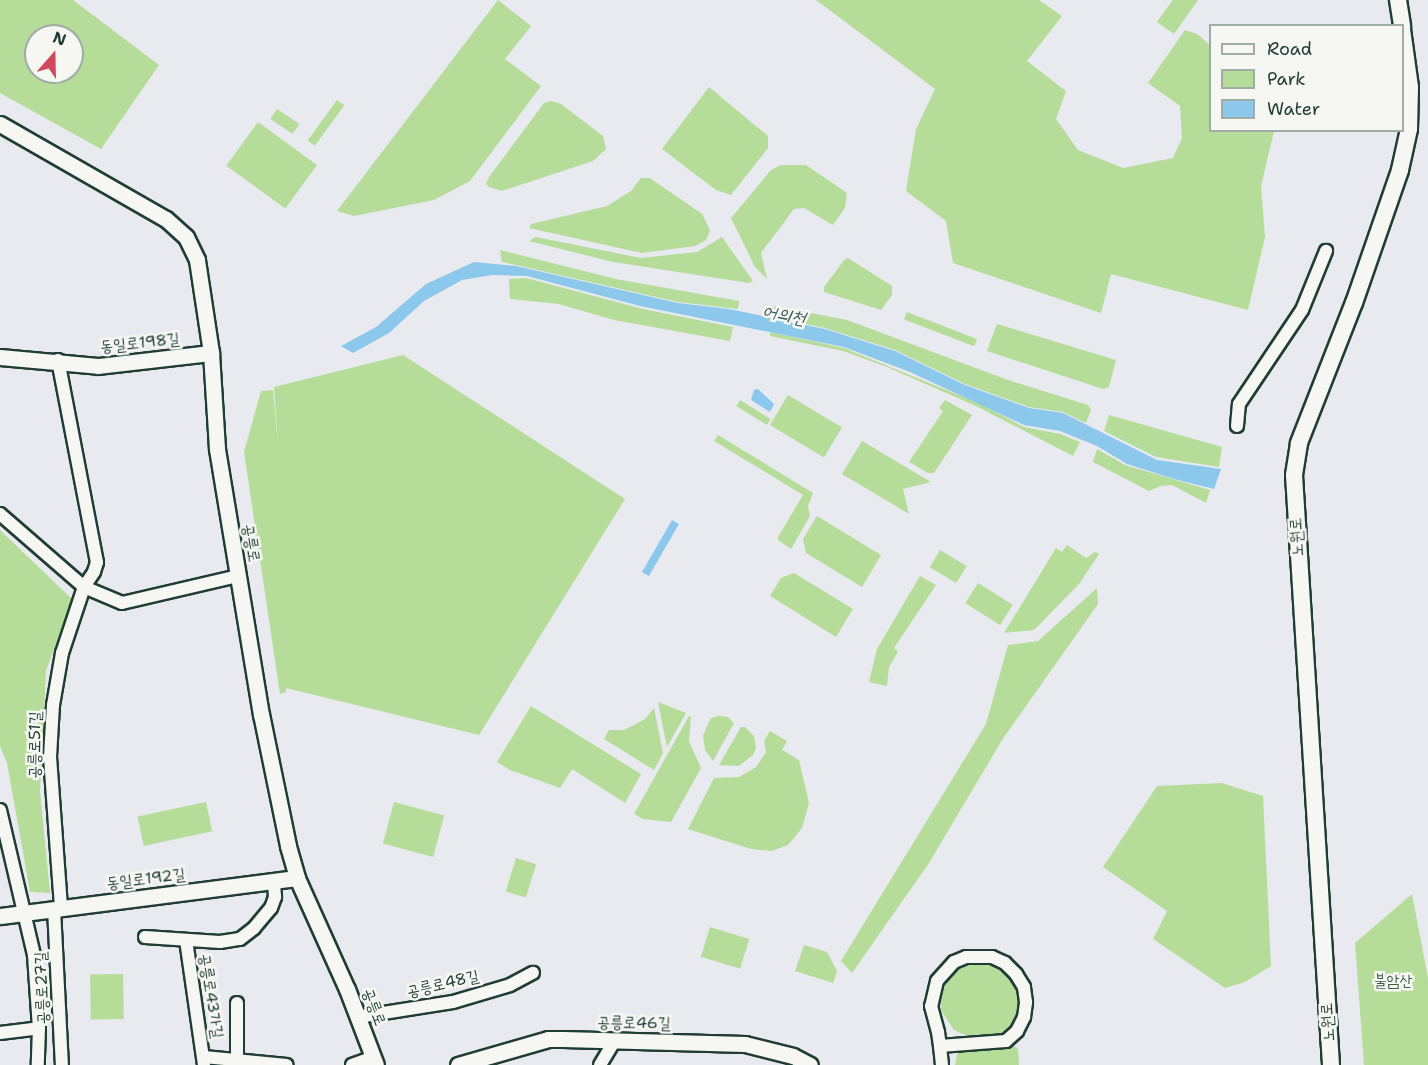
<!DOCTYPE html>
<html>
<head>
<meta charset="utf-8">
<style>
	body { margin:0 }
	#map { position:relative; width:1428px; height:1065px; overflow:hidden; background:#e9e9f0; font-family:"Shantell Sans","Poor Story",sans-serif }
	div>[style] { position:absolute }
	.green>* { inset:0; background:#b5dd99; transform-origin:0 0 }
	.water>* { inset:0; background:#8bc8eb; transform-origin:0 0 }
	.roads { filter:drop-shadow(2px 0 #1f3d34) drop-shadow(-2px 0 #1f3d34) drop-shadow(0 2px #1f3d34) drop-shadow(0 -2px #1f3d34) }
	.minor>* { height:12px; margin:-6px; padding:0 6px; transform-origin:6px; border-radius:6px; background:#f6f6f2 }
	.tertiary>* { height:15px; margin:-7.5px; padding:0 7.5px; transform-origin:7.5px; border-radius:7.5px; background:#f6f6f2 }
	.secondary>* { height:16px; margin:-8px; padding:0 8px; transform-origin:8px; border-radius:8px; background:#f6f6f2 }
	span { translate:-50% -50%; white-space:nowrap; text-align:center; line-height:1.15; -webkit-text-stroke:5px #f6f6f2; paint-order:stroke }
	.street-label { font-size:16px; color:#1f3d34 }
	.park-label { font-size:16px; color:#3d5d48 }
	.water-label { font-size:18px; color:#355959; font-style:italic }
	.legend { position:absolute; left:1209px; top:24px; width:195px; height:108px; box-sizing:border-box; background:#f6f6f2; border:2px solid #a0aca6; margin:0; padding:8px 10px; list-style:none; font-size:18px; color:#1f3d34 }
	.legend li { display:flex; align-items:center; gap:12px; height:30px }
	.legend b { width:30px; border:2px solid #a0aca6 }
	.north { position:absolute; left:24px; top:24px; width:60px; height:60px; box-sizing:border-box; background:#f6f6f2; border:2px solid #a0aca6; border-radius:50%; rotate:20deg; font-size:16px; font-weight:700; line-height:24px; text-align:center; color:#1f3d34 }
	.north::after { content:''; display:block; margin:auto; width:21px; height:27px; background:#d1495b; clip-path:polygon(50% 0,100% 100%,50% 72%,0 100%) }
</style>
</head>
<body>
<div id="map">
	<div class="green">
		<i style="clip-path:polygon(evenodd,0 0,73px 0,159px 65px,101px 149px,0 93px,0 0,36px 36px,72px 36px,72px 72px,36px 72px,36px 36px)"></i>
		<i style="clip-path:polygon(498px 0,531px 26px,505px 59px,541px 86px,470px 181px,434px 200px,354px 216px,337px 211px)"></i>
		<i style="clip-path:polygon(816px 0,1039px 0,1062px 16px,1027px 61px,1066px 91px,1056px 119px,1078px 150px,1123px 168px,1173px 158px,1182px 138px,1180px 106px,1148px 83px,1185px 30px,1197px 34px,1210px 45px,1210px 130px,1274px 131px,1261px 186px,1265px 237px,1248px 310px,1111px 274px,1101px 313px,953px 263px,946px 221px,906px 191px,916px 129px,935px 89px)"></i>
		<i style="clip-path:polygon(1173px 0,1198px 0,1174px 34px,1157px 22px)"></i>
		<i style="clip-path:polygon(709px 87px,768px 136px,768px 148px,731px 195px,716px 190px,662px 149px)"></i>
		<i style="left:337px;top:100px;width:9px;height:50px;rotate:36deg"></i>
		<i style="clip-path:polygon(551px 101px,561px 104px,603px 136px,606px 149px,593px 161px,502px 191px,489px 187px,486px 184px,489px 177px,544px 103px)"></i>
		<i style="left:277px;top:109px;width:27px;height:12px;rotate:34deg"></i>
		<i style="left:258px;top:122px;width:73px;height:54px;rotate:36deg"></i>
		<i style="clip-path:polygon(781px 165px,806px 165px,847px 193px,845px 208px,833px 225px,804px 208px,794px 209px,761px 253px,767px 279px,755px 267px,731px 218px,771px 170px)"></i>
		<i style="clip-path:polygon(641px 178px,650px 178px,702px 214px,710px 230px,706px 240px,695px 246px,642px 253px,529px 228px,531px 224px,607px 206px,631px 191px)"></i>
		<i style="clip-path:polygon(536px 237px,641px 258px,697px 252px,722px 237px,753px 281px,749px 283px,613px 262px,529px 241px)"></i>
		<i style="clip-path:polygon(500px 250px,616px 279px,739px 301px,738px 309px,678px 302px,502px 262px)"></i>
		<i style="clip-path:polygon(848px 258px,892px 286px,892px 295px,881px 310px,824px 292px,824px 287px,845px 259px)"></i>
		<i style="clip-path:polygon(526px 278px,643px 309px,733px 327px,730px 341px,614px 320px,559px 304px,510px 299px,509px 279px)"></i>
		<i style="clip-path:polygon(774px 306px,847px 320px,1008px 380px,1088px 405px,1091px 410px,1086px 423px,1063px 412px,1029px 407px,965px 384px,895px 350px,825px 328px,772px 317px)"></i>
		<i style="left:907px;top:312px;width:75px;height:8px;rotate:21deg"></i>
		<i style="clip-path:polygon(997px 324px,1116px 360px,1109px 387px,1103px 389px,987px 351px)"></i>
		<i style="clip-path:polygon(770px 332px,844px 348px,978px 403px,1024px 427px,1060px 434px,1080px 442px,1073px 456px,976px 406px,887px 367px,843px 351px,770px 336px)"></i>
		<i style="clip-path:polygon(403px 355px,625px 499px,479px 735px,286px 688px,286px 692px,280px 694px,244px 452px,261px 391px,273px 390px,278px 444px,274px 387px)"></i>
		<i style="left:788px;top:395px;width:63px;height:35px;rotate:31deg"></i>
		<i style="left:740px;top:400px;width:36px;height:7px;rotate:32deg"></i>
		<i style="clip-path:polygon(945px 400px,972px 415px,934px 473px,928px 473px,909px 462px,943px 411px,939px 408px)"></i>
		<i style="clip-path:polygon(1109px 415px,1222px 447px,1219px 467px,1156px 457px,1104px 431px)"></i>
		<i style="clip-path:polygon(718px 435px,813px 493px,808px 506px,810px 516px,791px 549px,778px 540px,778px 537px,803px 495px,714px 441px)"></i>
		<i style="clip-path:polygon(862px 441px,931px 482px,903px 489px,909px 514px,842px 474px)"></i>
		<i style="clip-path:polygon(1097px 449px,1125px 465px,1210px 490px,1206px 503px,1172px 485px,1161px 486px,1149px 491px,1093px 462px)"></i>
		<i style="clip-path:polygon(817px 516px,881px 555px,862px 587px,806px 553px,803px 539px)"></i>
		<i style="clip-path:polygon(0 530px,72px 599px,46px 671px,40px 791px,50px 893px,30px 892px,7px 763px,0 746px)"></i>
		<i style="clip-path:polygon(1067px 545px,1086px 558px,1095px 552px,1099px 554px,1080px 583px,1034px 630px,1004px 633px,1056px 548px,1062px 552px)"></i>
		<i style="left:940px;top:550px;width:31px;height:20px;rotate:31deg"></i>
		<i style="clip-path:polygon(794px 573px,853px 609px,836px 637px,770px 596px,781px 578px)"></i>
		<i style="clip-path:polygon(920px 576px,936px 585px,894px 648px,898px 652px,889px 667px,887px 686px,869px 682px,877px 649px)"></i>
		<i style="left:978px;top:583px;width:41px;height:24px;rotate:32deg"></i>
		<i style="clip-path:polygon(1097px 588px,1098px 604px,1002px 740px,929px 863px,852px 973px,841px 961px,986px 724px,1008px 645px,1038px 641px)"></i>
		<i style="clip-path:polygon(658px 702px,686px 713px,667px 747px)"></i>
		<i style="clip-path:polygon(531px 706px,641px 774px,625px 803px,572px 769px,560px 788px,510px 770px,497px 762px)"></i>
		<i style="clip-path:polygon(654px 708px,663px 753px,654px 770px,604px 739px,609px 730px,624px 730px,645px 719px)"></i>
		<i style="clip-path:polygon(689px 716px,691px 717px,689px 741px,701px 768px,671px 822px,643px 819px,634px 814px)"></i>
		<i style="clip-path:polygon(719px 716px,728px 717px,734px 723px,713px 761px,705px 750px,703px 735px,711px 718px)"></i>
		<i style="clip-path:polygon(741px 727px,745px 727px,754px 736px,756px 748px,753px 755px,739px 766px,719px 765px)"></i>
		<i style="clip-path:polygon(770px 731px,787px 741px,782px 750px,799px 760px,809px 803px,802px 828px,788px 845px,772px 851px,751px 849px,688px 829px,714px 778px,739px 777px,756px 767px,766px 752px,764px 741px)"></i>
		<i style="clip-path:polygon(1222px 783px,1263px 796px,1271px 966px,1245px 982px,1225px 988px,1153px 939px,1167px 911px,1103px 867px,1157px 786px)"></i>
		<i style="left:206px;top:802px;width:30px;height:70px;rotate:78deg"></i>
		<i style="left:394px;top:802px;width:52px;height:43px;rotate:15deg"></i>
		<i style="left:516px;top:858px;width:21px;height:35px;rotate:17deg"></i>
		<i style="clip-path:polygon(1412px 894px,1428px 978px,1428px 1065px,1364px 1065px,1355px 943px)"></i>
		<i style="left:710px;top:927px;width:41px;height:31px;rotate:17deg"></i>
		<i style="clip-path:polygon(804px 945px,827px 952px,837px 971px,833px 983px,795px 971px)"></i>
		<i style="clip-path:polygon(983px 961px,1006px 970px,1021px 990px,1020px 1015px,1000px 1035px,976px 1040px,954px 1030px,942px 1012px,940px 1001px,942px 991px,953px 972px,972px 962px)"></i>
		<i style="left:123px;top:974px;width:45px;height:33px;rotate:89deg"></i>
		<i style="clip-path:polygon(1014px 1046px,1018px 1049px,1019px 1065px,955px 1065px,957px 1054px,962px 1051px)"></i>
	</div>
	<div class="water">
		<i style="clip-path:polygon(474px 262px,516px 266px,678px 303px,729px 309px,825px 329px,895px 351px,965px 385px,1029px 408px,1063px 413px,1157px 460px,1221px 469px,1214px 489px,1174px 479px,1127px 464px,1097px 446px,1060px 431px,1024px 425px,910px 372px,844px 347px,640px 306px,527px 276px,492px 275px,462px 280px,424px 301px,389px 333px,353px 353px,341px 346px,376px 327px,426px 284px)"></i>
		<i style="clip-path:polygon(758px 389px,774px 404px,770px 412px,751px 400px,754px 390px)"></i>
		<i style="left:672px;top:520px;width:8px;height:60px;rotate:30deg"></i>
	</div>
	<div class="roads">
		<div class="minor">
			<i style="left:58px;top:360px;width:206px;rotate:79.1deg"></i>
			<i style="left:97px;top:562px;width:10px;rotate:107deg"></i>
			<i style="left:94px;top:572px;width:18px;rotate:124deg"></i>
			<i style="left:84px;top:587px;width:41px;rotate:22.8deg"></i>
			<i style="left:122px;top:603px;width:119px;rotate:-13.1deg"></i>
			<i style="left:1237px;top:426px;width:22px;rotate:-85deg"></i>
			<i style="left:1239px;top:404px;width:113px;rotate:-56.2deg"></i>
			<i style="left:1302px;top:310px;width:64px;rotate:-67.9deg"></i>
			<i style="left:0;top:514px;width:111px;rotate:41deg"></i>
			<i style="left:84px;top:587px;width:70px;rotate:108.4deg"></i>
			<i style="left:62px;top:653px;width:53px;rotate:99.8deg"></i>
			<i style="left:53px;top:705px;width:52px;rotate:93.3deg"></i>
			<i style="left:50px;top:757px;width:151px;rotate:85.8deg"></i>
			<i style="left:0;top:810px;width:149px;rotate:76.8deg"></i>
			<i style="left:34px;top:955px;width:73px;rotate:86.1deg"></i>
			<i style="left:39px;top:1028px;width:37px;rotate:92deg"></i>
			<i style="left:54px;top:909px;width:156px;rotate:87.1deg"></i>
			<i style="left:145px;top:937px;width:75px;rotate:3.8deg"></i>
			<i style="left:220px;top:942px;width:20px;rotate:-9deg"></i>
			<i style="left:240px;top:939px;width:18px;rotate:-38deg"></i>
			<i style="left:254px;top:928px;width:26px;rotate:-50deg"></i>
			<i style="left:271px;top:908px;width:12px;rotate:-70deg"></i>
			<i style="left:275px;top:897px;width:16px;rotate:-94deg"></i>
			<i style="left:186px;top:940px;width:126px;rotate:81.8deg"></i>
			<i style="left:358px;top:1017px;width:96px;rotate:-9deg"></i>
			<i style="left:453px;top:1002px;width:59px;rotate:-16.6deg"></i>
			<i style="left:510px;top:985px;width:26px;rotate:-28deg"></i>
			<i style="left:0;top:1033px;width:39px;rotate:-7deg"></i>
			<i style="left:940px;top:1046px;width:66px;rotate:-4.3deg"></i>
			<i style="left:1006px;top:1041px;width:15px;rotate:-42deg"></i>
			<i style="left:1017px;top:1031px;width:16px;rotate:-63deg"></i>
			<i style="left:1024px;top:1017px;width:15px;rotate:-82deg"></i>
			<i style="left:1026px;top:1002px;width:15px;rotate:-98deg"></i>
			<i style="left:1024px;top:987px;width:15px;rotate:-122deg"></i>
			<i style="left:1016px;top:974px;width:16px;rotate:-135deg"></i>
			<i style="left:1005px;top:963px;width:14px;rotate:-155deg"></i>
			<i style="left:992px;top:957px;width:26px;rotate:180deg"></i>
			<i style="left:966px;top:957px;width:13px;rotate:157deg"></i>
			<i style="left:954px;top:962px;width:25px;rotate:132deg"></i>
			<i style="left:937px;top:981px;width:26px;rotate:103deg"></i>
			<i style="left:931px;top:1006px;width:27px;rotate:75deg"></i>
			<i style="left:938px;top:1032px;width:14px;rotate:82deg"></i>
			<i style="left:940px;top:1046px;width:19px;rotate:84deg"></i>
			<i style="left:204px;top:1057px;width:83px;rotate:5.5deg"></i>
			<i style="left:237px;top:1060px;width:57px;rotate:-90deg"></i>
			<i style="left:352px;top:1065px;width:23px;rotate:-20deg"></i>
			<i style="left:600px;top:1065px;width:27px;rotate:-59deg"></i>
		</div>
		<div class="tertiary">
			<i style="left:0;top:124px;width:191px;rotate:29.8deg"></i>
			<i style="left:166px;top:219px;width:27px;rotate:42deg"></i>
			<i style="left:186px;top:237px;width:25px;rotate:64deg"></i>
			<i style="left:197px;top:260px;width:94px;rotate:81.4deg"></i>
			<i style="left:211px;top:353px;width:96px;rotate:86.4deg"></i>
			<i style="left:217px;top:449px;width:269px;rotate:80.6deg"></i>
			<i style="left:261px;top:714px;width:135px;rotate:78.4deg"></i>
			<i style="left:288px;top:846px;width:33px;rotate:74deg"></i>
			<i style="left:297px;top:878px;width:122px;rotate:65.8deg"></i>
			<i style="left:347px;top:989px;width:81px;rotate:69.1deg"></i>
			<i style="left:0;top:357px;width:98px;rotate:5.2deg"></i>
			<i style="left:98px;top:366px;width:114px;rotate:-6.6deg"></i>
			<i style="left:0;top:916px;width:299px;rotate:-7.3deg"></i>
			<i style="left:458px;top:1065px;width:94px;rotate:-16.1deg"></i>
			<i style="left:548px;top:1039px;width:15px"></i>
			<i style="left:563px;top:1039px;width:182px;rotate:1.6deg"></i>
			<i style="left:745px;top:1044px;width:49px;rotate:14deg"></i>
			<i style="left:793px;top:1056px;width:19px;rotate:28deg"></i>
		</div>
		<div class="secondary">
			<i style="left:1398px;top:0;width:26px;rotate:81deg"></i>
			<i style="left:1331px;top:1065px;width:591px;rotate:-93.59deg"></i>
			<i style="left:1294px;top:475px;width:32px;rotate:-81deg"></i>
			<i style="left:1299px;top:443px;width:150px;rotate:-68.6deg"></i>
			<i style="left:1354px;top:303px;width:141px;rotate:-70.9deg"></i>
			<i style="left:1400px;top:170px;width:42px;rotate:-77.6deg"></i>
			<i style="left:1409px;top:129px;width:42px;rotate:-88.6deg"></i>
			<i style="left:1410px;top:87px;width:59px;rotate:-97.9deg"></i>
		</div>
	</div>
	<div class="street-label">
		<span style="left:140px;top:343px;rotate:-6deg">동일로198길</span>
		<span style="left:1297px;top:537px;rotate:-94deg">노원로</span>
		<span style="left:251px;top:543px;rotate:80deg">공릉로</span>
		<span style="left:35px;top:745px;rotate:-89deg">공릉로51길</span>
		<span style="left:146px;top:879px;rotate:-7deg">동일로192길</span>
		<span style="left:443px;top:984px;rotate:-13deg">공릉로48길</span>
		<span style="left:42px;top:988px;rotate:-92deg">공릉로27길</span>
		<span style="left:211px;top:996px;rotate:81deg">공릉로43가길</span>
		<span style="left:374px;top:1007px;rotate:69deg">공릉로</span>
		<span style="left:1328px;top:1022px;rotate:-94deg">노원로</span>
		<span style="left:634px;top:1023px;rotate:1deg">공릉로46길</span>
	</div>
	<div class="park-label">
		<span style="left:1393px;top:981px">불암산</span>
	</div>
	<div class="water-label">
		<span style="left:784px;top:315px;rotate:11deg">어의천</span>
	</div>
	<ul class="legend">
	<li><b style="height:8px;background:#f6f6f2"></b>Road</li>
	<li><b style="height:16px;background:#b5dd99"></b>Park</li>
	<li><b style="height:16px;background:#8bc8eb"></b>Water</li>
	</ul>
	<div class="north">N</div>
</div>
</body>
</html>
